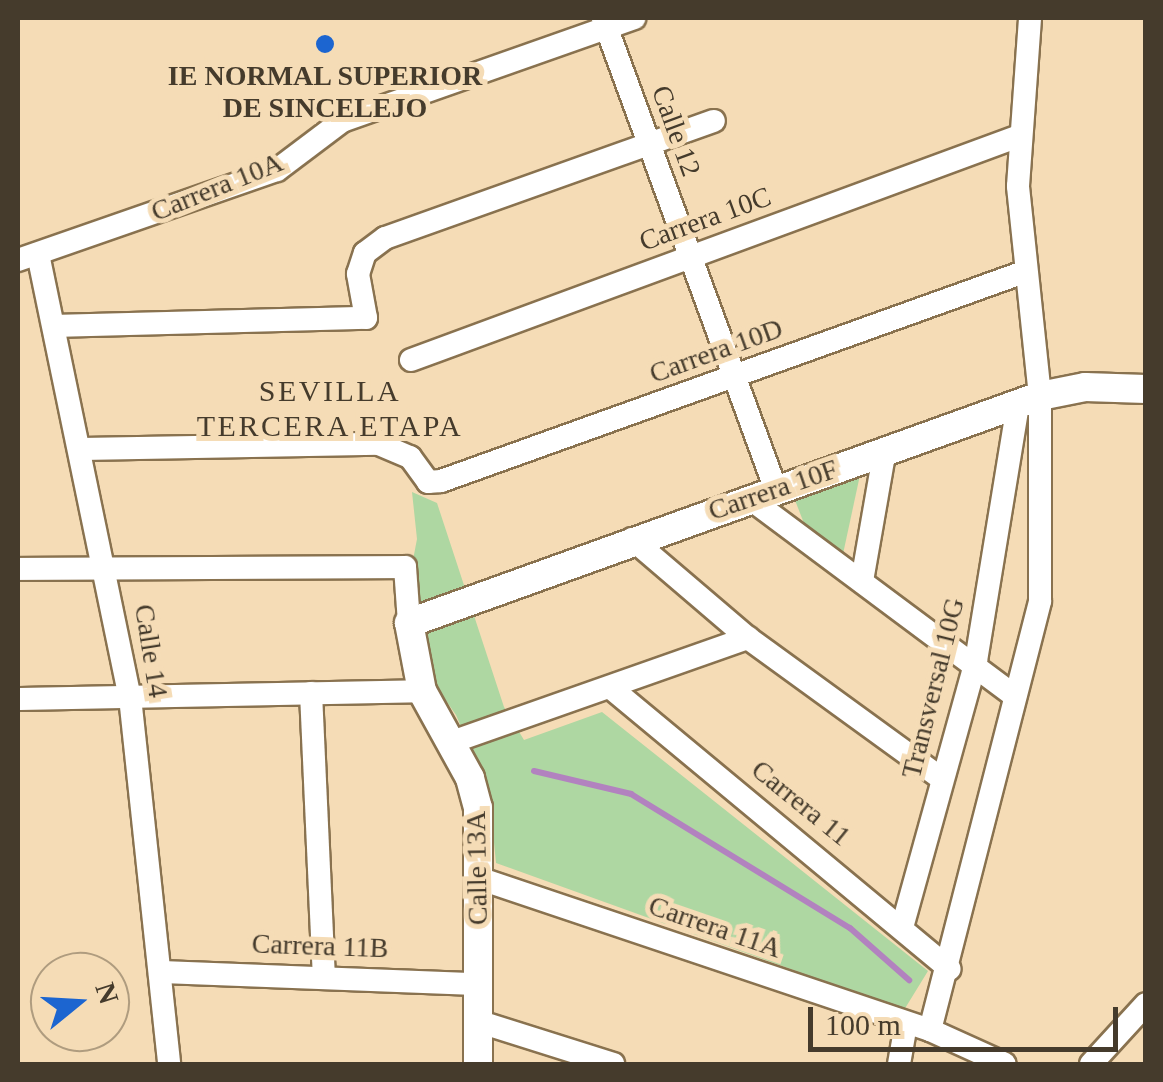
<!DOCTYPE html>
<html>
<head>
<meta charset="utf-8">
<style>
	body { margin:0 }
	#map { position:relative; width:1163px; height:1082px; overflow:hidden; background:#f5dcb6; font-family:"Times New Roman",serif }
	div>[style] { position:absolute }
	.green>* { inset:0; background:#aed7a2 }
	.stream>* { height:6px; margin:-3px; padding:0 3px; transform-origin:3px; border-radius:3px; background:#b282bf }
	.roads { filter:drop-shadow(2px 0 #89724f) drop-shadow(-2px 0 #89724f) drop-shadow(0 2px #89724f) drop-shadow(0 -2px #89724f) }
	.minor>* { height:22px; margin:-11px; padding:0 11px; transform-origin:11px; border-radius:11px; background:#fff }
	.tertiary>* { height:28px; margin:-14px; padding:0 14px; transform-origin:14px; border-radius:14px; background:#fff }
	.dots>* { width:28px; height:28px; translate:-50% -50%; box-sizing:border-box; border:5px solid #f5dcb6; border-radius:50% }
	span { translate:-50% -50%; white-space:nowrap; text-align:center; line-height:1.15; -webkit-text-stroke:10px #f5dcb6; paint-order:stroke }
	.poi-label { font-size:28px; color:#453b2c; font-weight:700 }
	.street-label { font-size:28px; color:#453b2c }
	.neighbourhood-label { font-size:30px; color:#453b2c; letter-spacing:2.5px }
	.frame { position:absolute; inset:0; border:20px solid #453b2c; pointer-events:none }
	.north { position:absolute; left:30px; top:952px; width:100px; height:100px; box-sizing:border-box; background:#f5dcb6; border:2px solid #af9c7f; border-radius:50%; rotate:72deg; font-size:28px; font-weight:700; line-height:40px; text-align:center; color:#453b2c }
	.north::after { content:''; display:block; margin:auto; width:35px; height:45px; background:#1c65d0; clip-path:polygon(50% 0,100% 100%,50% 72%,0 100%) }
	.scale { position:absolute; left:808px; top:1007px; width:310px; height:45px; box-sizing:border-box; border:5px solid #453b2c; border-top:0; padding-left:12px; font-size:30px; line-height:35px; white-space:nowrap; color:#453b2c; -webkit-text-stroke:8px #f5dcb6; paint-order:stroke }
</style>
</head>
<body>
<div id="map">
	<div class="green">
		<i style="clip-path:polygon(860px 475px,843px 554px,805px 526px,793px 495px)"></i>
		<i style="clip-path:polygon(412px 492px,437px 503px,504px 707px,524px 740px,602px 712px,928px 971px,904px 1010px,496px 863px,489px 792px,456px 715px,431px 679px,412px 565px,417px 539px)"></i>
	</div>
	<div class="stream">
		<i style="left:534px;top:771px;width:100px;rotate:13.3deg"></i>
		<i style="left:631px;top:794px;width:257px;rotate:31.5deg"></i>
		<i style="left:850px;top:928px;width:79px;rotate:41.4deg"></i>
	</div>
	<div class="roads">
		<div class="minor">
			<i style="left:603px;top:18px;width:503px;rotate:69.87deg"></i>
			<i style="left:38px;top:254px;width:452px;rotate:78.3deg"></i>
			<i style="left:130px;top:697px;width:369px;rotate:83.9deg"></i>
			<i style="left:18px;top:260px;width:274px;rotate:-19.2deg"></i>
			<i style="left:277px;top:170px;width:81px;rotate:-37deg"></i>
			<i style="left:342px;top:121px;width:310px;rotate:-19.4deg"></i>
			<i style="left:54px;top:326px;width:312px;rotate:-1.5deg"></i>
			<i style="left:366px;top:318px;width:45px;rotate:-100.3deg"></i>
			<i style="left:358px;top:274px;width:22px;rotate:-72deg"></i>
			<i style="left:365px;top:253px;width:25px;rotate:-37deg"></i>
			<i style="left:385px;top:238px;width:349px;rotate:-19.6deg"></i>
			<i style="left:411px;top:360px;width:648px;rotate:-20.22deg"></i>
			<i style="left:82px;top:449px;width:297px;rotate:-1deg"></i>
			<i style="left:379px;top:444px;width:34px;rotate:23deg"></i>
			<i style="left:410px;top:457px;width:31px;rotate:54deg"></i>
			<i style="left:428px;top:482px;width:13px;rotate:-4deg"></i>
			<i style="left:441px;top:481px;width:619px;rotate:-19.72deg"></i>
			<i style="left:749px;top:498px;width:332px;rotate:36.7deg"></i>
			<i style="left:632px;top:539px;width:153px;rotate:40.5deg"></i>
			<i style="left:748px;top:638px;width:238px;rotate:36deg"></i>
			<i style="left:18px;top:569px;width:387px;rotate:-0.3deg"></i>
			<i style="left:405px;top:567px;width:56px;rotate:85.9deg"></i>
			<i style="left:862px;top:581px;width:134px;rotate:-80.1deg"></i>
			<i style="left:611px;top:688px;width:440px;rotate:39.7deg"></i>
			<i style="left:311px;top:693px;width:281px;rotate:87.4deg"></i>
			<i style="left:18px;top:699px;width:404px;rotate:-1.1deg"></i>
			<i style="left:452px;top:742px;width:314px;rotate:-19.4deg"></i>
			<i style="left:481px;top:879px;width:474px;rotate:18.6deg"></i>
			<i style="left:930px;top:1030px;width:82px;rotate:24.4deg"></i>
			<i style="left:903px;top:924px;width:273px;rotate:-74.5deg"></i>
			<i style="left:976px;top:661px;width:260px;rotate:-80.7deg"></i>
			<i style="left:160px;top:972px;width:318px;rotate:2.2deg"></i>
			<i style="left:477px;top:1021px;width:143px;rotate:17.5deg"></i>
			<i style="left:930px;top:1030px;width:443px;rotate:-75.6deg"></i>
			<i style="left:1040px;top:601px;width:205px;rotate:-90deg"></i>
			<i style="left:1040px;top:396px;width:211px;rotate:-96deg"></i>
			<i style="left:1018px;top:186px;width:168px;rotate:-85.9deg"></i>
			<i style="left:899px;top:1064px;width:41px;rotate:-80.1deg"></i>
			<i style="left:1091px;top:1064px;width:81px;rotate:-47.5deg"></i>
		</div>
		<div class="tertiary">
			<i style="left:478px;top:1064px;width:256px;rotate:-90deg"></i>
			<i style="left:478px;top:808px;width:31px;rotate:-105deg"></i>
			<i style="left:470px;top:778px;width:99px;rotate:-118.9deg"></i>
			<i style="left:422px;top:691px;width:69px;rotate:-100.8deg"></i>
			<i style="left:409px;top:623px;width:671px;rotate:-19.79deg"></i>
			<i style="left:1040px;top:396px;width:46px;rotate:-11.3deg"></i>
			<i style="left:1085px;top:387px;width:61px;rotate:1.9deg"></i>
		</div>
	</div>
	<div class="dots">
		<i style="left:325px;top:44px;background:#1c65d0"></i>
	</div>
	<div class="poi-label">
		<span style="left:325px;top:92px">IE NORMAL SUPERIOR<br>DE SINCELEJO</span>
	</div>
	<div class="street-label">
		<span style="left:676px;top:131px;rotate:70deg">Calle 12</span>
		<span style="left:217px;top:187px;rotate:-22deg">Carrera 10A</span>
		<span style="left:705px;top:219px;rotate:-20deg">Carrera 10C</span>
		<span style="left:716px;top:351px;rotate:-20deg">Carrera 10D</span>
		<span style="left:773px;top:490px;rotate:-19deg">Carrera 10F</span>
		<span style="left:151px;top:651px;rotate:81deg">Calle 14</span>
		<span style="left:933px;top:688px;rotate:-76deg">Transversal 10G</span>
		<span style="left:801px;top:803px;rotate:39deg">Carrera 11</span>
		<span style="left:477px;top:868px;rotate:-91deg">Calle 13A</span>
		<span style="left:715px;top:927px;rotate:19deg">Carrera 11A</span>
		<span style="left:320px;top:946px;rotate:2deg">Carrera 11B</span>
	</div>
	<div class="neighbourhood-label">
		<span style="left:330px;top:408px">SEVILLA<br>TERCERA ETAPA</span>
	</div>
	<div class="frame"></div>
	<div class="north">N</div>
	<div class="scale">100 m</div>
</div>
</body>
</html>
